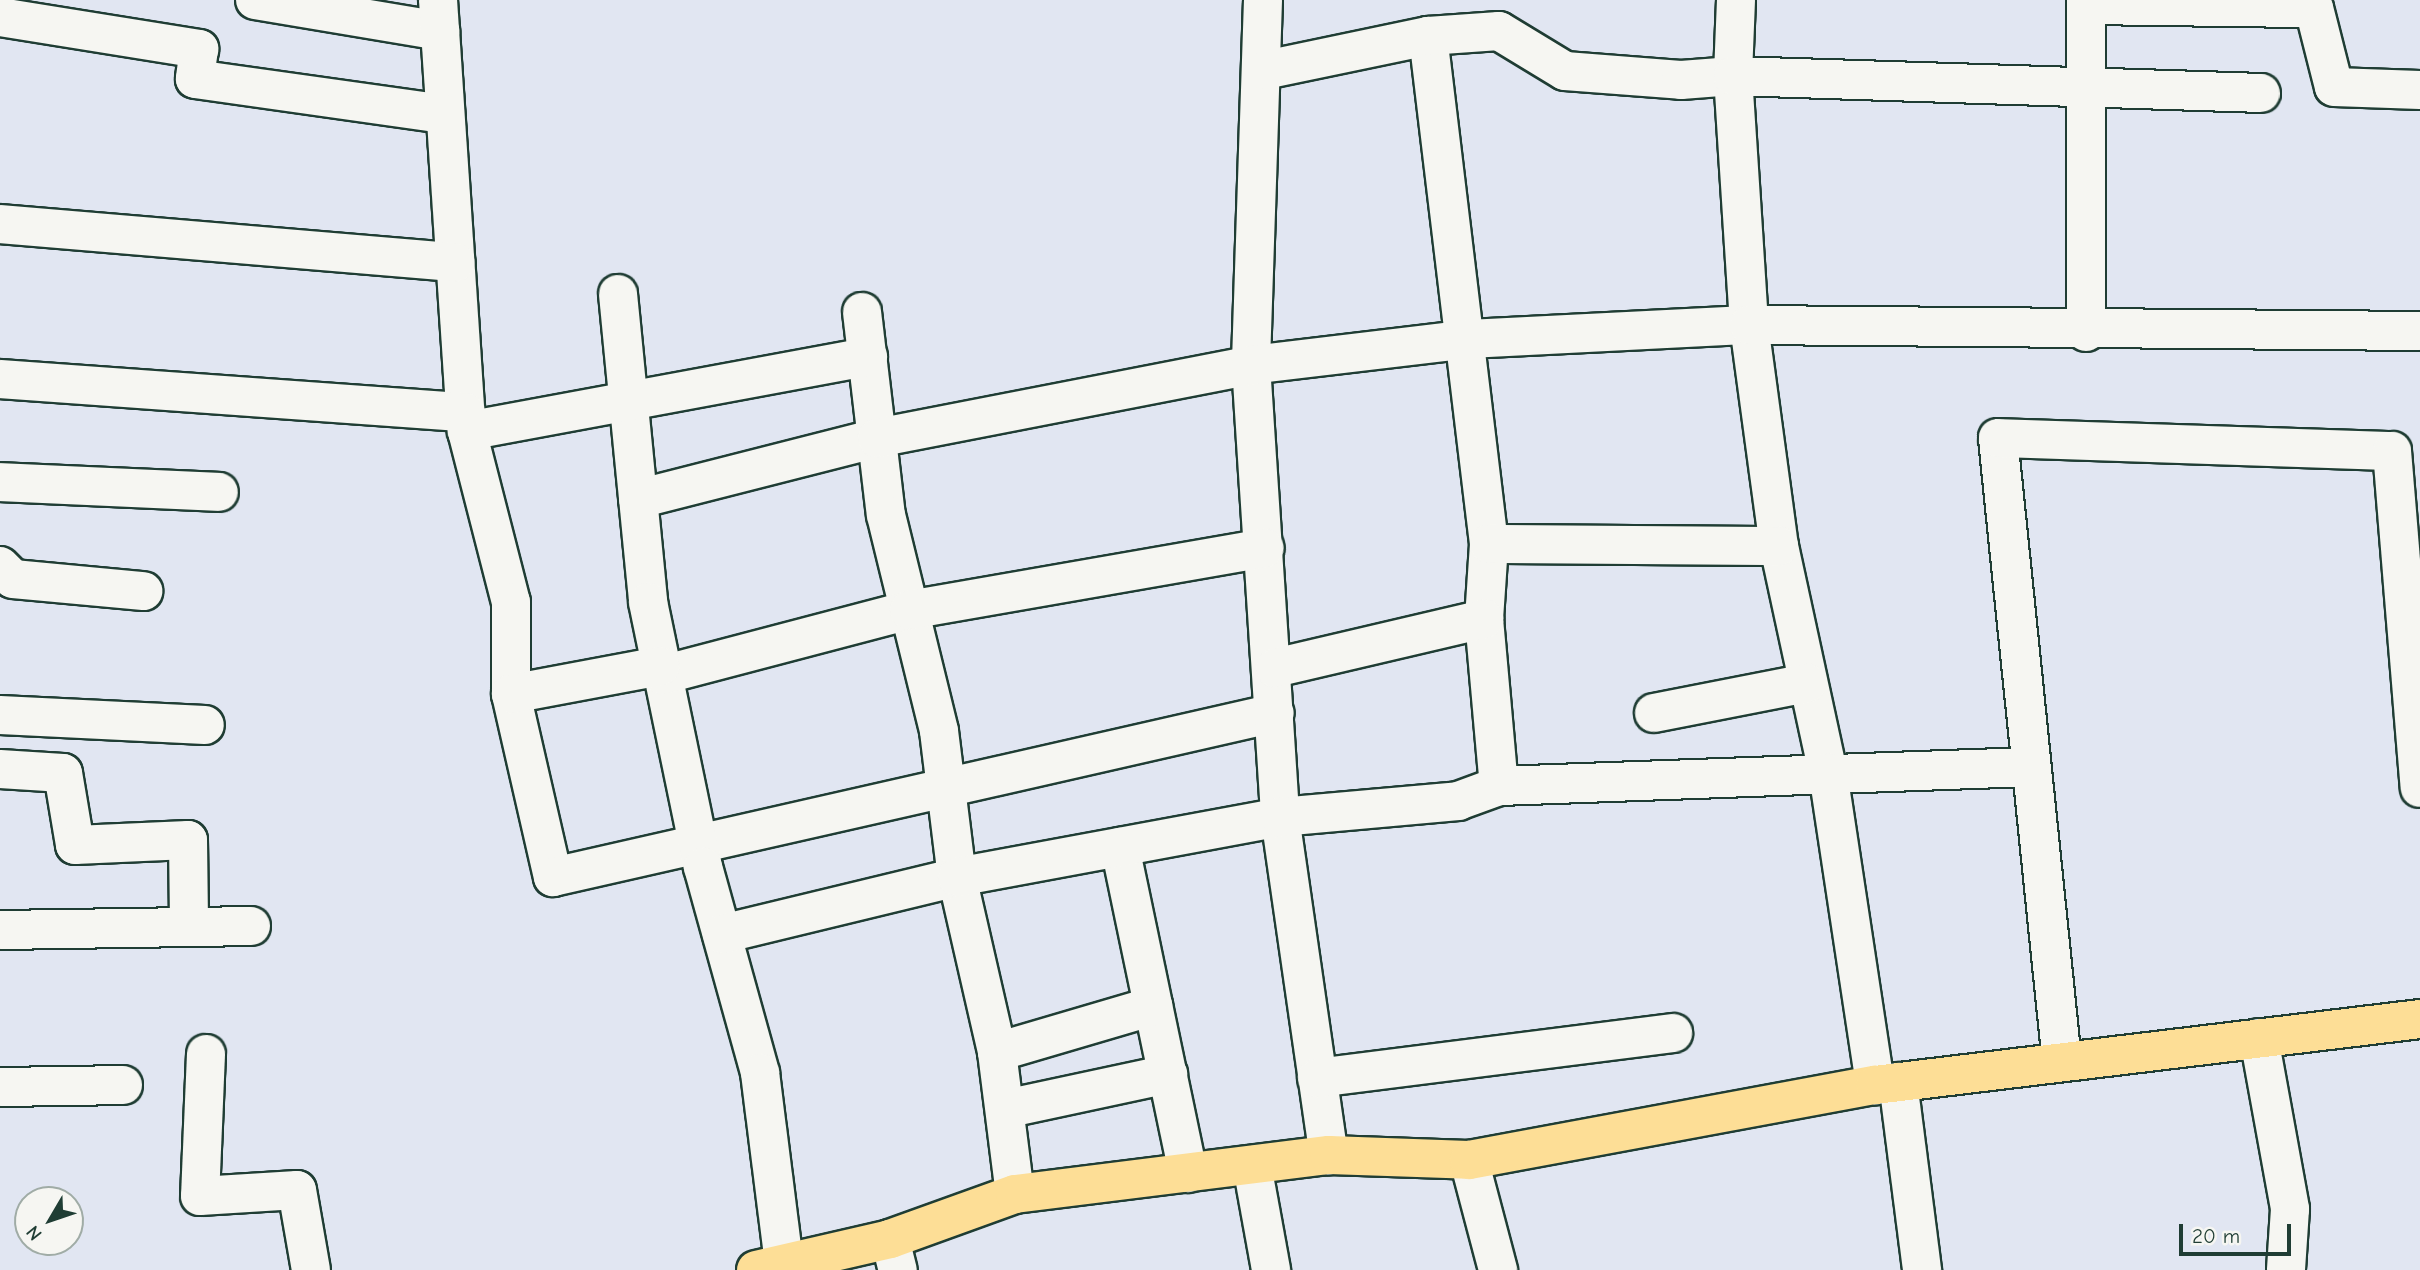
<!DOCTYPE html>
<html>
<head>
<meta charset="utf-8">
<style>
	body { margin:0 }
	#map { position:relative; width:2420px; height:1270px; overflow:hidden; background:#e1e6f2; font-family:"Comic Neue",sans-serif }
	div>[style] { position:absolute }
	.roads { filter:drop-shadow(2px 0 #1f3d34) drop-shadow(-2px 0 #1f3d34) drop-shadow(0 2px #1f3d34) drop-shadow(0 -2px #1f3d34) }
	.minor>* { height:38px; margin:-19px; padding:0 19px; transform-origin:19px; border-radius:19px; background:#f6f6f2 }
	.major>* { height:38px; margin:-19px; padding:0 19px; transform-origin:19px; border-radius:19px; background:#fdde96 }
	span { translate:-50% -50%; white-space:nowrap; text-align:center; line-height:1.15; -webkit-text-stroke:6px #f6f6f2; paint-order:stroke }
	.north { position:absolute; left:14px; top:1186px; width:70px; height:70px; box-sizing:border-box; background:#f6f6f2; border:2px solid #a0aca6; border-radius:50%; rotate:231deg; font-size:19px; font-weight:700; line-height:28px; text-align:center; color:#1f3d34 }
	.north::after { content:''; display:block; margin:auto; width:24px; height:32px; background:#1f3d34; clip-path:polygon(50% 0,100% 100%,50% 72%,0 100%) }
	.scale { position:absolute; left:2179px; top:1224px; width:112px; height:32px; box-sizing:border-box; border:4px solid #1f3d34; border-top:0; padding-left:9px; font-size:21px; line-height:24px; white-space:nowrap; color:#1f3d34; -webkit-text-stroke:5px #f6f6f2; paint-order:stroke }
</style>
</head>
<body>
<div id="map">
	<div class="roads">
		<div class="minor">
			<i style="left:255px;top:0;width:188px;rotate:9.5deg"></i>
			<i style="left:438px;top:0;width:432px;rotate:86.2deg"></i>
			<i style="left:467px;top:431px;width:177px;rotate:75.6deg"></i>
			<i style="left:511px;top:602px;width:92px;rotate:90deg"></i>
			<i style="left:511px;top:694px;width:188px;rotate:77.1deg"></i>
			<i style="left:553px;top:877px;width:740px;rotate:-12.8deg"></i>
			<i style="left:1263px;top:0;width:365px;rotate:91.9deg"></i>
			<i style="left:1251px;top:365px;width:453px;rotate:86.3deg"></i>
			<i style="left:1280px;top:817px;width:342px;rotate:81.8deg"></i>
			<i style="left:1736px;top:0;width:76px;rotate:92.3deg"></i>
			<i style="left:1733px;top:76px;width:250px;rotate:86.3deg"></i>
			<i style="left:1749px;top:325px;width:223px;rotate:82.3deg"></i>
			<i style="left:1779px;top:546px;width:232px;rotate:77.8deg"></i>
			<i style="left:1828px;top:773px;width:316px;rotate:81.4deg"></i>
			<i style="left:2086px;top:5px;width:228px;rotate:0.8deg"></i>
			<i style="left:2314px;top:8px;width:81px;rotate:75.8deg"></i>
			<i style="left:2334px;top:87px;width:86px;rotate:2deg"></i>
			<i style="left:0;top:17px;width:202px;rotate:9.1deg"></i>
			<i style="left:199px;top:49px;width:30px;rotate:98deg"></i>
			<i style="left:195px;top:79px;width:252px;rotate:8deg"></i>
			<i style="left:1428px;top:36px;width:512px;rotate:83.15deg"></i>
			<i style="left:1489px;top:544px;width:75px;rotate:93.8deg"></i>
			<i style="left:1484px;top:619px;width:168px;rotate:84.9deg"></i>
			<i style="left:1499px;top:786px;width:532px;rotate:-2.05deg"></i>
			<i style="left:1265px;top:70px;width:167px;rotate:-11.8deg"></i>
			<i style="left:1428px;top:36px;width:71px;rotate:-4deg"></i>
			<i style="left:1499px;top:31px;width:77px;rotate:31.2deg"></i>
			<i style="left:1565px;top:71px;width:116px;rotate:4.4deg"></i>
			<i style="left:1681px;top:80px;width:52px;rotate:-4.4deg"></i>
			<i style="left:1733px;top:76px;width:528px;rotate:1.84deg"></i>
			<i style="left:0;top:224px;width:457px;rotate:4.8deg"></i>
			<i style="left:618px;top:294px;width:309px;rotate:84.4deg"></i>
			<i style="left:648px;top:602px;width:271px;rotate:78.3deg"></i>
			<i style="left:703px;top:867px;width:214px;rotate:74.5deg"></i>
			<i style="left:760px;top:1073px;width:193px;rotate:82.8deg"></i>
			<i style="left:862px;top:312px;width:204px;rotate:83.3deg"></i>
			<i style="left:886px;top:515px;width:222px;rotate:76.2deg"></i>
			<i style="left:939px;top:731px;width:147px;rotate:83deg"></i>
			<i style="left:957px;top:877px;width:180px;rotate:77.1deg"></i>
			<i style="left:997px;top:1052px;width:143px;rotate:82.8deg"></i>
			<i style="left:2086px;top:332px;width:332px;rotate:-90deg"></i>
			<i style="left:0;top:379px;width:467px;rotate:4.1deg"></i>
			<i style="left:467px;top:431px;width:408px;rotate:-10.5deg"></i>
			<i style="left:0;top:482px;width:219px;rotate:2.6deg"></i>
			<i style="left:638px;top:499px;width:247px;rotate:-14.3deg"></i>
			<i style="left:877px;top:438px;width:381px;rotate:-11deg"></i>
			<i style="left:1251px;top:365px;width:219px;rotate:-6.8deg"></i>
			<i style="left:1468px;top:339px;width:281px;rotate:-2.9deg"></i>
			<i style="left:1749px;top:325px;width:671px;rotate:0.51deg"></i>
			<i style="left:1489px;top:544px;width:290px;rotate:0.4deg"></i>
			<i style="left:0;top:566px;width:18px;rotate:45deg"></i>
			<i style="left:13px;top:579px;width:131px;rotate:5.3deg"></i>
			<i style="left:1275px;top:668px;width:215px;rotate:-13.2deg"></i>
			<i style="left:662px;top:675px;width:255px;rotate:-14.7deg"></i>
			<i style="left:909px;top:610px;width:361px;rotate:-9.9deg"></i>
			<i style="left:511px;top:694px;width:152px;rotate:-10.6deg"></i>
			<i style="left:1654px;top:713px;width:156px;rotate:-11.1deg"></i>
			<i style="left:0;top:715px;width:205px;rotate:2.8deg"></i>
			<i style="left:0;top:769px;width:63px;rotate:3.6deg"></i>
			<i style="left:63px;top:773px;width:73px;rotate:80.5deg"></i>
			<i style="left:75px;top:845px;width:113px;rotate:-2.5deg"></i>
			<i style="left:188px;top:840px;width:87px;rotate:89.3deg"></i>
			<i style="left:1120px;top:847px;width:333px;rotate:78.2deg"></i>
			<i style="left:0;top:930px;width:251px;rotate:-0.9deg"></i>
			<i style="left:722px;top:934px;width:242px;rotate:-13.6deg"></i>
			<i style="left:957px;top:877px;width:329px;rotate:-10.5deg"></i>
			<i style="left:1280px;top:817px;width:179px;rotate:-5.1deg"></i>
			<i style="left:1458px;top:801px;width:44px;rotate:-20.1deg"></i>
			<i style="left:2259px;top:1038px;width:174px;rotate:79.7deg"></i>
			<i style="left:2290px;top:1209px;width:61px;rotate:93.8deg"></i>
			<i style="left:997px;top:1052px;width:163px;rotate:-16.4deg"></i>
			<i style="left:206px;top:1054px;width:142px;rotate:92.4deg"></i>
			<i style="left:200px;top:1196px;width:97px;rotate:-3.5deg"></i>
			<i style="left:297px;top:1190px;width:81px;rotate:80.1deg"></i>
			<i style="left:2062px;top:1062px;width:627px;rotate:-95.86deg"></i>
			<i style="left:1998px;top:438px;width:394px;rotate:1.9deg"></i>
			<i style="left:2392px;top:451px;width:338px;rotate:85.3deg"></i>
			<i style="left:1317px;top:1078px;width:359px;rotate:-7.2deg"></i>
			<i style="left:1898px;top:1082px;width:190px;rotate:82.7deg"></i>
			<i style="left:0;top:1087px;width:123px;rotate:-0.9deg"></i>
			<i style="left:1005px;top:1109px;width:167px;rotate:-12.1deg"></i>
			<i style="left:1469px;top:1160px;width:114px;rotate:75.2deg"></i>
			<i style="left:1252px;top:1165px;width:107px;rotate:79.7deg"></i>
			<i style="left:890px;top:1239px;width:32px;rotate:76deg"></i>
		</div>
		<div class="major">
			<i style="left:756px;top:1270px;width:138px;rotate:-13deg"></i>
			<i style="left:890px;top:1239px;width:133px;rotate:-19.8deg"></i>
			<i style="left:1015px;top:1194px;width:316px;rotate:-7.1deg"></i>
			<i style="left:1329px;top:1155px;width:140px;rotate:2deg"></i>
			<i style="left:1469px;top:1160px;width:413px;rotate:-10.5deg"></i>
			<i style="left:1875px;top:1085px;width:549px;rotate:-6.9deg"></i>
		</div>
	</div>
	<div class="north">N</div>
	<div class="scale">20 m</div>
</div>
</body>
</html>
